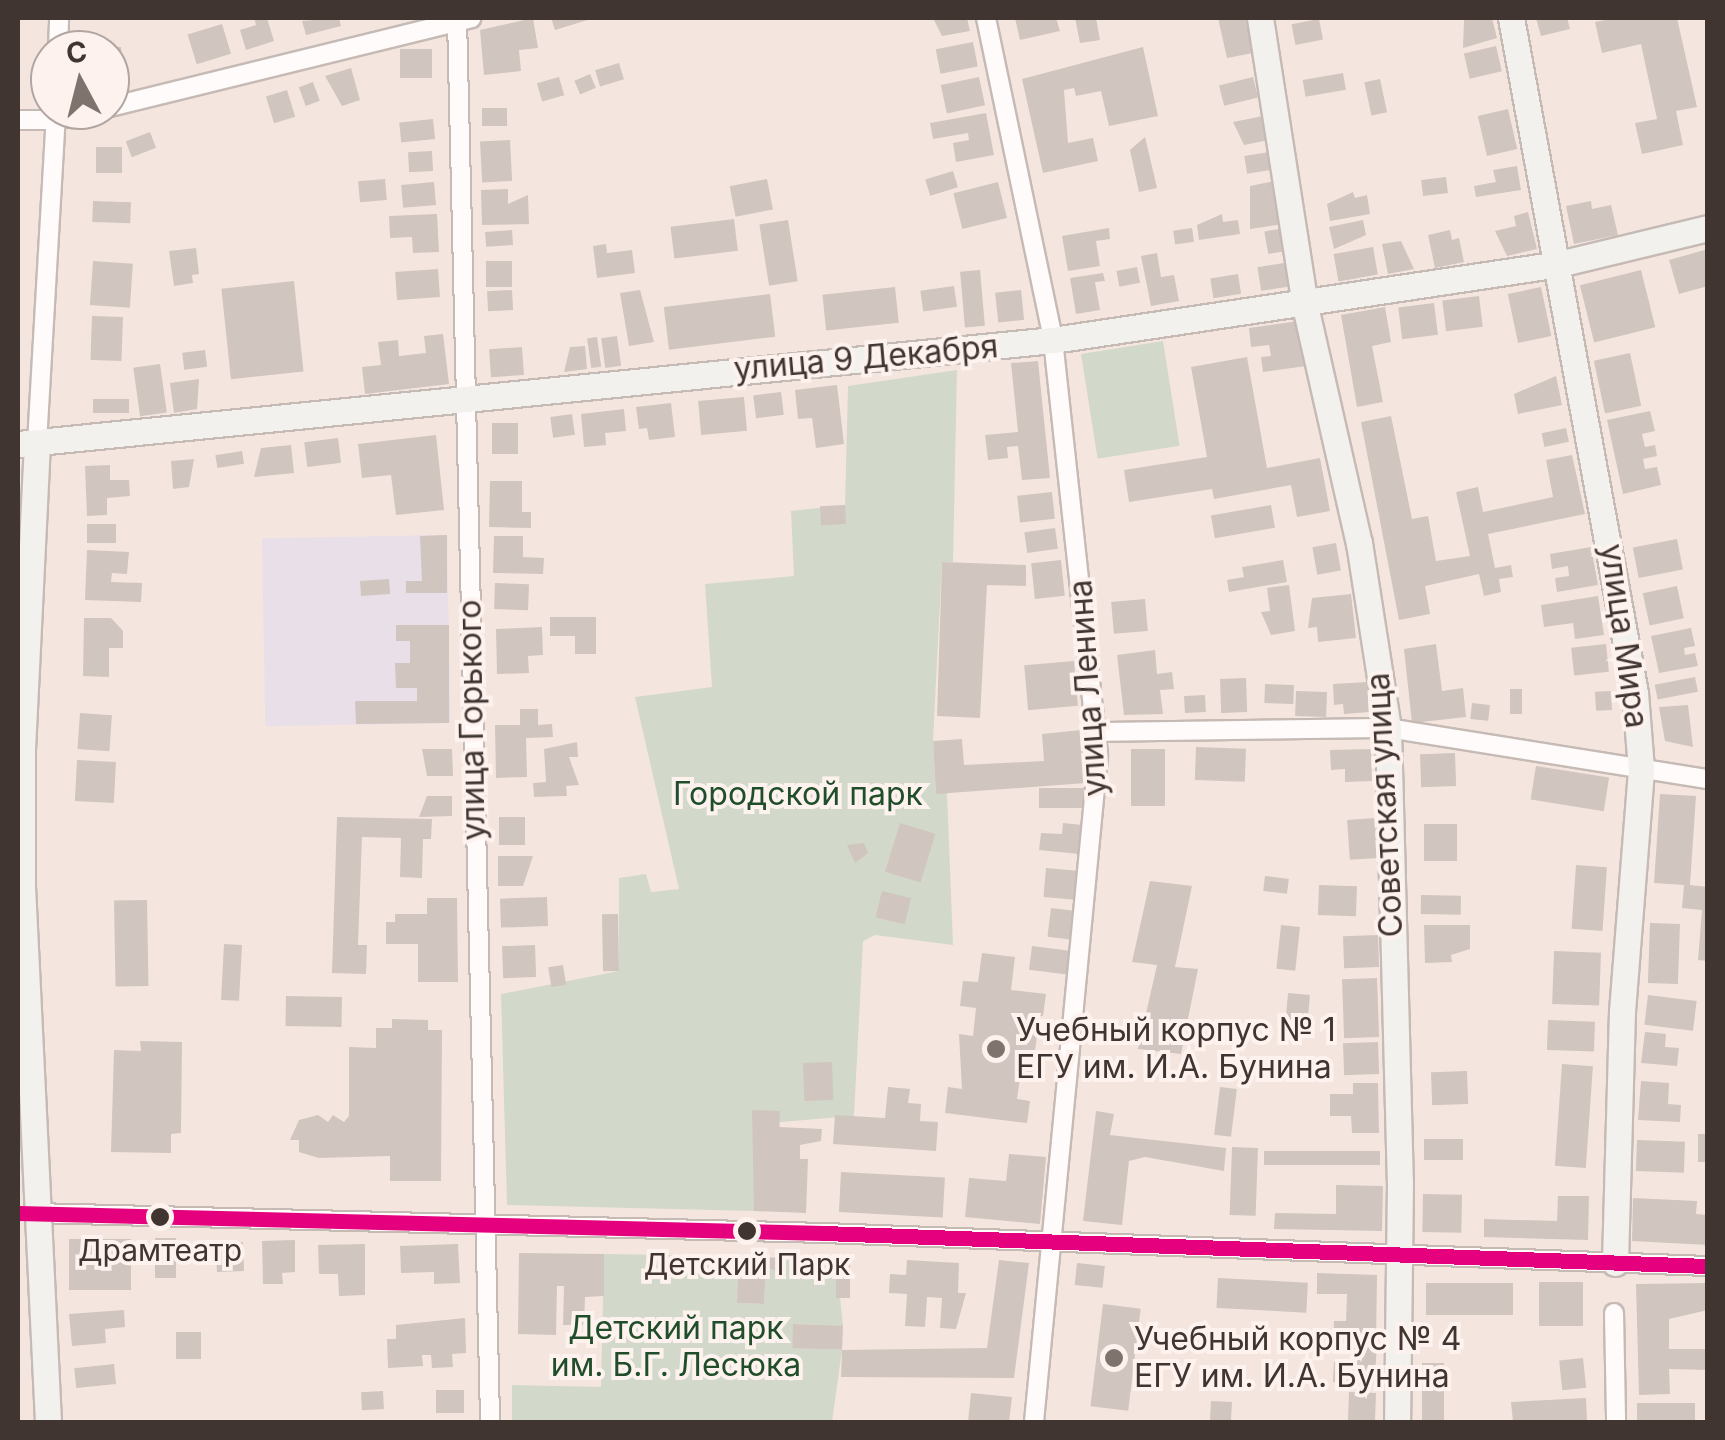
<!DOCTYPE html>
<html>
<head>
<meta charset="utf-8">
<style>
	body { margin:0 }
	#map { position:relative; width:1725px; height:1440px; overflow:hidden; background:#f5e5df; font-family:Inter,sans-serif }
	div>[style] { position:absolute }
	.education>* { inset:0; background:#e9dfe8; transform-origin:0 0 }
	.green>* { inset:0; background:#d2d9ca; transform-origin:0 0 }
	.building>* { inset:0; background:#d1c5c0; transform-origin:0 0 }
	.roads { filter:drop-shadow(2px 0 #c6bab5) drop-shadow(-2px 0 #c6bab5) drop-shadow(0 2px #c6bab5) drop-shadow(0 -2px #c6bab5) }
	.street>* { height:18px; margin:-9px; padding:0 9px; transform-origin:9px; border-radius:9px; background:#fefbfa }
	.secondary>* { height:25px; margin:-12.5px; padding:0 12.5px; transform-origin:12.5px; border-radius:12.5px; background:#f2f1ed }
	.bus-1>* { height:15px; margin:-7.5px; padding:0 7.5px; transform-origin:7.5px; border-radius:7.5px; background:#e5007d }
	.dots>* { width:28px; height:28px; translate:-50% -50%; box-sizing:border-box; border:5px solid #fef2ee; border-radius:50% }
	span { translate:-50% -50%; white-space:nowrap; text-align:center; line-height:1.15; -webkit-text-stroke:8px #fef2ee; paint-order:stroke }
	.bus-label { font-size:30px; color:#403531 }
	.street-label { font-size:32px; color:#403531 }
	.park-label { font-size:32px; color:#204e2a }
	.poi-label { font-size:32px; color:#403531 }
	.left { translate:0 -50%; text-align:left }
	.frame { position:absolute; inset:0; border:20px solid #403531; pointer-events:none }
	.north { position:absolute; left:30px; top:30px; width:100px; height:100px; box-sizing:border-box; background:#fef2ee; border:2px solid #b2a6a2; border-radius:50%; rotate:353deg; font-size:28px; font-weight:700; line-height:40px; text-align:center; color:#403531 }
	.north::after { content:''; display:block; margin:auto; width:35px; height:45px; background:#7f736e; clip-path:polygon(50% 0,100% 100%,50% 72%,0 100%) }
</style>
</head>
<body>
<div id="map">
	<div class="education">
		<i style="left:447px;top:535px;width:188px;height:185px;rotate:89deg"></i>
	</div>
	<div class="green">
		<i style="left:1163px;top:341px;width:106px;height:83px;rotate:81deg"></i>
		<i style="clip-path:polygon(957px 370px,953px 562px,942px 562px,933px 741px,936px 793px,947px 793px,953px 945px,875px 935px,863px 941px,854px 1116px,780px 1122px,778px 1172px,755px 1172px,754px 1211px,507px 1205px,501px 994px,619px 971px,619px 878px,646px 874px,651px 892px,679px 889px,635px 697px,712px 687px,705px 584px,794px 576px,791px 511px,845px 505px,848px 386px)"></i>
		<i style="clip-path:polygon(604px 1254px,738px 1256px,737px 1303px,764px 1304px,766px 1267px,784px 1275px,786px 1258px,836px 1259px,843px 1326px,794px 1324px,792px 1347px,842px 1350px,832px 1422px,512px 1422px,512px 1385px,601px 1387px)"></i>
	</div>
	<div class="building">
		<i style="clip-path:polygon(254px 18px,267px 18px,274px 41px,246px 50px,240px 30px,256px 25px)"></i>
		<i style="clip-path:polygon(339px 18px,341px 26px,306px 35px,302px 21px)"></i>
		<i style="clip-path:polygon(533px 18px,538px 48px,519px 50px,521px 71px,484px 75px,480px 30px)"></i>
		<i style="clip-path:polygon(551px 18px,594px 18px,555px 30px)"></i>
		<i style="clip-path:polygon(933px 18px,967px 18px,970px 31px,942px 36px)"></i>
		<i style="clip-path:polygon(1015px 18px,1056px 18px,1060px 31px,1020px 40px)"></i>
		<i style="clip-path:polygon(1075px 18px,1096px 18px,1100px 40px,1080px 43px)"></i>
		<i style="clip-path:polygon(1218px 18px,1245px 18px,1253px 53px,1227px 58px)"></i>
		<i style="clip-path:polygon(1492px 18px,1497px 38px,1463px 48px,1464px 20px)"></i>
		<i style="clip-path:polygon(1536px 18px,1567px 18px,1570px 29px,1541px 36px)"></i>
		<i style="clip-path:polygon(1616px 18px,1677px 18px,1697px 107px,1676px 111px,1683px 145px,1642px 154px,1635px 123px,1657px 119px,1641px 44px,1602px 53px,1595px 22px)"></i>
		<i style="left:1319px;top:19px;width:21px;height:28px;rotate:79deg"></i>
		<i style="left:222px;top:24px;width:31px;height:36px;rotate:73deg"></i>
		<i style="left:973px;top:42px;width:25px;height:38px;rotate:79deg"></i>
		<i style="clip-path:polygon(97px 46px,121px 47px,125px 88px,110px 87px,110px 50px)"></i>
		<i style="left:1496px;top:46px;width:26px;height:33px;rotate:77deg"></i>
		<i style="clip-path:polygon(1143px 47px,1158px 116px,1109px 126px,1101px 91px,1076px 96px,1074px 88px,1064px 90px,1068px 143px,1093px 138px,1098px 161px,1043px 173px,1022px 79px)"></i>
		<i style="left:400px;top:49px;width:32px;height:29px"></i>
		<i style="left:619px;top:63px;width:17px;height:25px;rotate:73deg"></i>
		<i style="clip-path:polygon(351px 68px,360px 100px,342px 106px,325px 76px)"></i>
		<i style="left:1343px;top:73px;width:17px;height:41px;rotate:80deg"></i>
		<i style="left:590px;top:74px;width:15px;height:17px;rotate:67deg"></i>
		<i style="left:559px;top:77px;width:19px;height:23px;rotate:74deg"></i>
		<i style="left:979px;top:77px;width:29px;height:39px;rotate:78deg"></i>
		<i style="left:1253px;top:77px;width:21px;height:35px;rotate:76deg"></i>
		<i style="left:1380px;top:79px;width:34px;height:16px;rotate:78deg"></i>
		<i style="left:313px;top:82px;width:20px;height:15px;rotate:70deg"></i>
		<i style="left:287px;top:90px;width:28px;height:22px;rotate:73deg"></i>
		<i style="left:482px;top:108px;width:25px;height:18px"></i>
		<i style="left:1508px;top:109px;width:41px;height:31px;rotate:77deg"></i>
		<i style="clip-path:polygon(986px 113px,994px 155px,956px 162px,953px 143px,969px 140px,968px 133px,933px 139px,930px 123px)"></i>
		<i style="clip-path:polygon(1263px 116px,1269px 140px,1244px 145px,1233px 122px)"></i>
		<i style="left:433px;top:119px;width:20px;height:34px;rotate:84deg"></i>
		<i style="left:150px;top:132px;width:17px;height:26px;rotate:69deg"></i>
		<i style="clip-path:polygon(1145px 137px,1157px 188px,1139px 192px,1130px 150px)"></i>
		<i style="left:510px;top:140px;width:41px;height:30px;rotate:87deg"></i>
		<i style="left:96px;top:147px;width:26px;height:26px"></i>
		<i style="left:432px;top:151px;width:20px;height:24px;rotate:87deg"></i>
		<i style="left:1269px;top:152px;width:18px;height:25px;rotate:81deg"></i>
		<i style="clip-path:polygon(1517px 166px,1521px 190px,1476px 197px,1474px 186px,1496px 182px,1493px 170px)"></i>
		<i style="left:953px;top:171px;width:17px;height:29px;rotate:73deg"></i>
		<i style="left:1446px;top:177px;width:16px;height:25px;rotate:83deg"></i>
		<i style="left:385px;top:179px;width:21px;height:27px;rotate:85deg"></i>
		<i style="left:767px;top:179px;width:31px;height:38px;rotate:79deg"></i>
		<i style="clip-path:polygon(1275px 181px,1283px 224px,1250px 229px,1250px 186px)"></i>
		<i style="left:434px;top:182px;width:23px;height:33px;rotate:85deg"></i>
		<i style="left:998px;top:182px;width:37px;height:46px;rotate:76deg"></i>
		<i style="clip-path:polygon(508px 189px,508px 204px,528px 195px,529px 224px,482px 225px,481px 190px)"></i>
		<i style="clip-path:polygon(1353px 192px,1355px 198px,1367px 195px,1370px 214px,1330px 221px,1327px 204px)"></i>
		<i style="left:93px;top:201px;width:38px;height:21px;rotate:2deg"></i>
		<i style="clip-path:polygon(1591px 201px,1592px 209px,1611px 205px,1618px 235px,1574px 244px,1566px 206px)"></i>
		<i style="clip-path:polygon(1528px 212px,1537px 249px,1507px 256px,1495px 231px,1516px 226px,1514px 216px)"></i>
		<i style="clip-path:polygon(437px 214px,439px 252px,413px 253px,412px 237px,390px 238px,389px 216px)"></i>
		<i style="clip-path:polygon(1222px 214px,1223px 222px,1238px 220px,1240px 234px,1199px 240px,1197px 225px)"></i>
		<i style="left:734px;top:219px;width:32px;height:64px;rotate:83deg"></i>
		<i style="left:788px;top:220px;width:62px;height:29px;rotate:81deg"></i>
		<i style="clip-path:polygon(1363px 220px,1366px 235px,1334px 249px,1329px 227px)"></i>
		<i style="clip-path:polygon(1109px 228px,1110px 239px,1096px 241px,1100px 266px,1068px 271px,1062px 236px)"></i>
		<i style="left:1192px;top:228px;width:14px;height:19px;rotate:82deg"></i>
		<i style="left:1284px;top:228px;width:23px;height:20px;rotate:80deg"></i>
		<i style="left:512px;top:230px;width:15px;height:27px;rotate:86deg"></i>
		<i style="clip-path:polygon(1450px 230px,1452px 240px,1459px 238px,1464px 262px,1435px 268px,1428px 235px)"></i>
		<i style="clip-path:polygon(1401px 241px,1414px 269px,1388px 274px,1382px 244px)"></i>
		<i style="clip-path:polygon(606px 244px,607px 253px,632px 250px,635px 273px,597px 278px,593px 246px)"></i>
		<i style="left:1373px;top:247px;width:28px;height:40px;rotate:80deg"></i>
		<i style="clip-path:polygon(196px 248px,199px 274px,192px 275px,193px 283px,174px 286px,169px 251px)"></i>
		<i style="clip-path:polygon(1708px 249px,1708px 286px,1679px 294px,1669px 260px)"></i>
		<i style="clip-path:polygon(1157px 253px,1161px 277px,1174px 275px,1179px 301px,1151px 306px,1141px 256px)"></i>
		<i style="left:93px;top:261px;width:40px;height:44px;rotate:4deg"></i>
		<i style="left:486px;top:261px;width:26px;height:26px"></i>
		<i style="left:1290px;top:262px;width:24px;height:33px;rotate:81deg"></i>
		<i style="left:1137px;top:267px;width:16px;height:21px;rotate:79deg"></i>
		<i style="left:438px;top:269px;width:28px;height:43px;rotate:86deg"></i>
		<i style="left:980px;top:270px;width:56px;height:20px;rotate:85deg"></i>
		<i style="left:1641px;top:270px;width:59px;height:63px;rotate:76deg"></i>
		<i style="clip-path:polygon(1103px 273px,1105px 281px,1095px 282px,1100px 310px,1076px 314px,1070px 278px)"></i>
		<i style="left:1238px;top:274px;width:20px;height:28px;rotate:81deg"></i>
		<i style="left:294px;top:281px;width:91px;height:73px;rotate:84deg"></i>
		<i style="left:954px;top:286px;width:21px;height:34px;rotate:82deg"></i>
		<i style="left:895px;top:287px;width:36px;height:73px;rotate:84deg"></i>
		<i style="left:1541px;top:287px;width:50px;height:34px;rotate:78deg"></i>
		<i style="left:512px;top:290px;width:20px;height:25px;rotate:87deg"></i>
		<i style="clip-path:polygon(640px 290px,654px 342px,629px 346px,620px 293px)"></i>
		<i style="left:1021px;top:290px;width:30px;height:26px;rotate:84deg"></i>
		<i style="left:770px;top:294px;width:43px;height:107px;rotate:83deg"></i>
		<i style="left:1479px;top:296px;width:31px;height:37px;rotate:83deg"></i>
		<i style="left:1434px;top:303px;width:32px;height:36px;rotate:83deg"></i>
		<i style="clip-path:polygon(1385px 307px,1391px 342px,1372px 346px,1383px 402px,1357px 407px,1341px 315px)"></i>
		<i style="left:92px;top:316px;width:31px;height:44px;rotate:2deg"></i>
		<i style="clip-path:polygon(1299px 321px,1306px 366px,1263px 372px,1261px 357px,1271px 356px,1269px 345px,1251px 347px,1249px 328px)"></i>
		<i style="clip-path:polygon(443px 334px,449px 384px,365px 394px,362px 367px,381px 365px,378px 342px,398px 340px,399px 356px,426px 353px,424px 336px)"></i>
		<i style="left:617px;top:336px;width:30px;height:16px;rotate:82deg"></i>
		<i style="left:597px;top:337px;width:30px;height:10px;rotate:82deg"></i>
		<i style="clip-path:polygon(585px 346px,587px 369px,564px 372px,570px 347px)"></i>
		<i style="left:522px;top:347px;width:28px;height:33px;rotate:86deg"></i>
		<i style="left:205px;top:350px;width:17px;height:23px;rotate:83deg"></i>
		<i style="left:1630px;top:353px;width:54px;height:37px;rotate:78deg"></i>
		<i style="clip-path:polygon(1247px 357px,1267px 468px,1320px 458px,1330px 511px,1297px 517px,1291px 485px,1214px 499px,1212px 489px,1129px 502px,1124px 470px,1207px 457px,1191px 367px)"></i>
		<i style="clip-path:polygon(1038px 361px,1050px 478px,1022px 480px,1018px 446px,1007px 447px,1008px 458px,988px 460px,985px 435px,1018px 432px,1011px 363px)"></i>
		<i style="left:160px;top:364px;width:49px;height:27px;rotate:82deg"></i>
		<i style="clip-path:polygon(1556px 376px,1562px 405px,1518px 414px,1514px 394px)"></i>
		<i style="clip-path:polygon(199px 379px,197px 409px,174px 413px,170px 383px)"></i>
		<i style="clip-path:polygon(837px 385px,844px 444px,816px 448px,812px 418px,798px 419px,795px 390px)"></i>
		<i style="left:781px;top:392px;width:23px;height:28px;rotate:83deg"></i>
		<i style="left:744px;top:397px;width:34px;height:46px;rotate:85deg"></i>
		<i style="left:129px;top:399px;width:14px;height:36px;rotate:90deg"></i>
		<i style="clip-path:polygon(671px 403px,675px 437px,649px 440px,647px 428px,639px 429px,636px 407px)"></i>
		<i style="clip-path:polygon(624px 409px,626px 431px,605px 433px,606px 445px,584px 447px,581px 414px)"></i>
		<i style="clip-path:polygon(1650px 411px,1655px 431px,1642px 434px,1645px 447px,1655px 445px,1657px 456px,1643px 459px,1645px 469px,1657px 467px,1661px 485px,1623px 494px,1607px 420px)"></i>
		<i style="left:572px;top:414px;width:21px;height:22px;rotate:82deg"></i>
		<i style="clip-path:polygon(1391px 416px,1412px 519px,1428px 516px,1436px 561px,1470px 556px,1456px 492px,1478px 487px,1483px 512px,1553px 497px,1546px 460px,1572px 455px,1585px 514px,1488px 534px,1495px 568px,1511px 565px,1513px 577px,1499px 579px,1501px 592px,1484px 596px,1479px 574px,1425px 586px,1430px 614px,1399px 620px,1361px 422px)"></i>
		<i style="left:492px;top:423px;width:26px;height:31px"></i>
		<i style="left:1566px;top:428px;width:14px;height:25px;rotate:78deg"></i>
		<i style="clip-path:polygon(436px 435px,444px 510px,396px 515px,391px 475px,362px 478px,358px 444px)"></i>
		<i style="left:338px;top:438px;width:25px;height:34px;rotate:83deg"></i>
		<i style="clip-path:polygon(291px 445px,294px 473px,254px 477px,261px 448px)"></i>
		<i style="left:242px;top:451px;width:13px;height:27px;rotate:81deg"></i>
		<i style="clip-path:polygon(194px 459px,189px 487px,173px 489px,171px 461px)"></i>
		<i style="clip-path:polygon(110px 465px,110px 480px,129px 480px,130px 496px,107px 498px,107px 515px,87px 516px,85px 466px)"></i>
		<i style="clip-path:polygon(490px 481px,522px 481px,522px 512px,531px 512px,531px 528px,489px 527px)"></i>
		<i style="left:1052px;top:492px;width:27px;height:35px;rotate:84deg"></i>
		<i style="left:845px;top:505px;width:19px;height:25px;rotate:87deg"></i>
		<i style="left:1271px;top:505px;width:23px;height:61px;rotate:80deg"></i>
		<i style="left:87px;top:524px;width:29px;height:19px"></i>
		<i style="left:1055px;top:528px;width:21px;height:31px;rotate:82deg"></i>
		<i style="clip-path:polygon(447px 535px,447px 593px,406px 593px,406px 581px,422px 581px,420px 536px)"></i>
		<i style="clip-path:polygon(494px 536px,523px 536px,523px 557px,544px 558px,543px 574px,493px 573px)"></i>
		<i style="left:1677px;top:539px;width:31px;height:45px;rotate:79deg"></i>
		<i style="left:1336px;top:543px;width:28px;height:24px;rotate:80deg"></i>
		<i style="clip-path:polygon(1591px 547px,1598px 585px,1557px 592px,1555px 578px,1569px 576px,1568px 566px,1552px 569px,1550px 554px)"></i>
		<i style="clip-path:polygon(87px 550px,129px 552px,127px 574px,112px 573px,111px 582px,142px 583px,141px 602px,85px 600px)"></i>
		<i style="left:1061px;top:560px;width:36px;height:30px;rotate:84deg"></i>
		<i style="clip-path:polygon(1283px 560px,1287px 582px,1229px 592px,1227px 580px,1244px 577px,1242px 567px)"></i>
		<i style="clip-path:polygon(942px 562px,1026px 565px,1026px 586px,987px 585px,980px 718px,937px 716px)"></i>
		<i style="left:389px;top:579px;width:15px;height:29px;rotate:86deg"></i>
		<i style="left:495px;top:583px;width:34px;height:26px;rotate:2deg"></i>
		<i style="clip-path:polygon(1289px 585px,1295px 631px,1271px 635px,1261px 612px,1270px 611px,1267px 588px)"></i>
		<i style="left:1677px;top:586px;width:33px;height:35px;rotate:78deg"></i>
		<i style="clip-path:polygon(1351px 594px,1356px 638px,1318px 642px,1317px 627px,1308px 628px,1312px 598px)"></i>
		<i style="clip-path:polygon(1598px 596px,1604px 635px,1575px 639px,1573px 623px,1544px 627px,1541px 605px)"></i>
		<i style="left:1145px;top:599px;width:32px;height:34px;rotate:85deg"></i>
		<i style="clip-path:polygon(550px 617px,596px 617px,596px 654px,575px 654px,575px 636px,550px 636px)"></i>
		<i style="clip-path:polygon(84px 618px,111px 618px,123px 631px,123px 648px,109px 648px,109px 677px,83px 676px)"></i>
		<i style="clip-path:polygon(396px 625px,449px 625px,449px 723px,356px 724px,355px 701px,417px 701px,417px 688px,396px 688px,395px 663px,410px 663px,410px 641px,396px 641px)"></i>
		<i style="clip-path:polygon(542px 627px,543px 655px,528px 656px,529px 673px,497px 674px,496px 629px)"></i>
		<i style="clip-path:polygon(1691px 628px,1695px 646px,1684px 648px,1685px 655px,1695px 653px,1698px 666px,1659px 673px,1651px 636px)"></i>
		<i style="clip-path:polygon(1436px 644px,1442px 691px,1463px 688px,1466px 717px,1412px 723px,1404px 649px)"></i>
		<i style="left:1606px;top:644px;width:28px;height:35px;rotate:84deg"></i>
		<i style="clip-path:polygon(1155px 650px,1157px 674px,1172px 672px,1174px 689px,1160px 690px,1163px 714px,1124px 715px,1117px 655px)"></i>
		<i style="left:1074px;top:661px;width:45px;height:50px;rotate:85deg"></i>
		<i style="left:1695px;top:677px;width:15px;height:41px;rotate:79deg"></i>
		<i style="left:1246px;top:678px;width:34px;height:26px;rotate:88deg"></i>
		<i style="clip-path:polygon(1367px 682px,1369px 712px,1344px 714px,1343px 704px,1334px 705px,1333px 684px)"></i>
		<i style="left:1265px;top:684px;width:29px;height:19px;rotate:2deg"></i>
		<i style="left:1510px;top:689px;width:12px;height:25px"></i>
		<i style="left:1296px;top:691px;width:31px;height:25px;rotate:2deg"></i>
		<i style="left:1611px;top:691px;width:19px;height:16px;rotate:87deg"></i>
		<i style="left:1205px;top:695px;width:17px;height:21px;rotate:87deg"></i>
		<i style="left:1472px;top:703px;width:18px;height:16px;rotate:6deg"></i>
		<i style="clip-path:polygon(1688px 705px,1693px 747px,1665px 741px,1659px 707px)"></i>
		<i style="clip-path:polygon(520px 709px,538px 709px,538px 725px,552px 724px,553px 737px,526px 738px,527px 777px,496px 778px,495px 725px,520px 725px)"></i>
		<i style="left:80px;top:713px;width:32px;height:36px;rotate:4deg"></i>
		<i style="clip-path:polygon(1081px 730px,1086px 783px,936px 794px,933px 741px,962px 739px,964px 765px,1044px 761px,1042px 734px)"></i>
		<i style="clip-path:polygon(577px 742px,578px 757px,569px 757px,579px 785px,566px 786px,567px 796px,534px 797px,533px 783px,546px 782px,544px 749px)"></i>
		<i style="left:1196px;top:747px;width:50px;height:33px;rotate:2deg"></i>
		<i style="clip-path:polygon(422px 749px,452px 749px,453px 776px,427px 776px)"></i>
		<i style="left:1131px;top:749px;width:34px;height:57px"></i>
		<i style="clip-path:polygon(1371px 749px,1372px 781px,1345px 782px,1345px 769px,1331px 770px,1330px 750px)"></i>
		<i style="left:1455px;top:753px;width:33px;height:35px;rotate:88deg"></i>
		<i style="left:77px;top:760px;width:39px;height:41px;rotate:3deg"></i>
		<i style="left:1536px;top:766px;width:74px;height:34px;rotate:9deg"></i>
		<i style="left:1086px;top:788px;width:20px;height:47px;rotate:90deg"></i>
		<i style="clip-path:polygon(1660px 794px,1696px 796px,1690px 885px,1708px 887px,1708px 961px,1698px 960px,1702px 910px,1682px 908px,1684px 885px,1654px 883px)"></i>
		<i style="clip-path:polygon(427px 796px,452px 796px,452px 816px,419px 817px)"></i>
		<i style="clip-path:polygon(337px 817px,432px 819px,431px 839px,423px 839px,422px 878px,400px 877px,401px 838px,362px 837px,358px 945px,367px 945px,366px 974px,332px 973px)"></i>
		<i style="left:499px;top:817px;width:26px;height:28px"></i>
		<i style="left:1375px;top:818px;width:40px;height:28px;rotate:86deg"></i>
		<i style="left:900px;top:823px;width:37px;height:51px;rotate:17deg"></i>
		<i style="clip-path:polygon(1063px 823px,1082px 825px,1079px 854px,1039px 850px,1041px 833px,1062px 834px)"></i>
		<i style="left:1424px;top:824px;width:33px;height:37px"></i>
		<i style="clip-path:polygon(864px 843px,868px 853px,855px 863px,847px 845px)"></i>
		<i style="clip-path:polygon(498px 856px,533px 856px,523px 886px,498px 886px)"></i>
		<i style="left:1576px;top:865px;width:31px;height:64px;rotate:4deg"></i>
		<i style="left:1046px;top:868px;width:32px;height:29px;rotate:5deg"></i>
		<i style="left:1265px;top:876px;width:24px;height:15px;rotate:7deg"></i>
		<i style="clip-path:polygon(1150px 881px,1192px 886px,1175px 967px,1198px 969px,1181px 1054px,1138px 1049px,1157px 965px,1132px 962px)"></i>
		<i style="left:1319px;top:885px;width:38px;height:30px;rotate:2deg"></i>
		<i style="left:882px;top:891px;width:30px;height:27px;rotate:14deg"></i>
		<i style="left:1421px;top:895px;width:40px;height:19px;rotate:1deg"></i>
		<i style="left:547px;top:897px;width:29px;height:47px;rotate:88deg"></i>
		<i style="clip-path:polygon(427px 898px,457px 898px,458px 982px,418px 982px,418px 944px,386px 944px,386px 922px,395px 922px,395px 914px,427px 914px)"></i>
		<i style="left:147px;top:900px;width:86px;height:33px;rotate:89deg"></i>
		<i style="left:1051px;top:908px;width:23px;height:29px;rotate:7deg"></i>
		<i style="left:618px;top:914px;width:57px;height:16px;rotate:89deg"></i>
		<i style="left:1650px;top:923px;width:30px;height:60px;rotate:2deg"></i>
		<i style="left:1281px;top:925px;width:19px;height:44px;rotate:6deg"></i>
		<i style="clip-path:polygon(1424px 925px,1470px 925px,1470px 949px,1451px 955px,1452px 962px,1425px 963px)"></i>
		<i style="left:1378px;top:935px;width:32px;height:35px;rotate:88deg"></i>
		<i style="left:224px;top:944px;width:18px;height:56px;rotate:3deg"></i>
		<i style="left:535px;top:945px;width:32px;height:33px;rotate:88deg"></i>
		<i style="left:1032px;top:946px;width:38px;height:24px;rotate:7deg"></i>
		<i style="left:1554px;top:951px;width:47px;height:53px;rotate:2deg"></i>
		<i style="clip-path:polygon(982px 953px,1015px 957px,1011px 990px,1046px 994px,1043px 1016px,1028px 1014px,1026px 1027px,1038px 1028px,1031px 1080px,1020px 1078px,1017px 1099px,1030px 1101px,1027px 1123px,945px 1113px,948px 1087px,962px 1089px,959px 1034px,973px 1036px,976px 1008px,960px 1006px,963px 981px,978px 982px)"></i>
		<i style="left:563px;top:965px;width:20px;height:15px;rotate:81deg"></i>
		<i style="left:1377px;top:978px;width:59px;height:35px;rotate:88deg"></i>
		<i style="left:1288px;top:993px;width:22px;height:35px;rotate:5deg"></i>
		<i style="left:1648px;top:995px;width:49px;height:30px;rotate:7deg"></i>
		<i style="left:286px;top:996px;width:56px;height:30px;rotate:1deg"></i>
		<i style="clip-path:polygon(392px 1019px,428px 1020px,428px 1030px,442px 1030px,441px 1181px,390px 1181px,390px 1156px,319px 1158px,299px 1152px,299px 1140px,290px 1140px,299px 1120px,318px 1115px,328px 1122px,333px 1115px,344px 1122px,349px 1116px,349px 1047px,376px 1048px,376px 1028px,392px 1028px)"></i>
		<i style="left:1548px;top:1020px;width:47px;height:30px;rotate:2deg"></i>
		<i style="clip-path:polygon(1645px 1032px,1666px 1034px,1665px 1047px,1679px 1048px,1677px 1066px,1641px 1063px)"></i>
		<i style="clip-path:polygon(140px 1041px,182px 1042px,181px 1133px,171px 1134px,171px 1153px,111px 1152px,114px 1050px,141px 1051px)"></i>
		<i style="left:1378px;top:1042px;width:32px;height:35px;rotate:88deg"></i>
		<i style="left:832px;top:1062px;width:38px;height:29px;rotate:88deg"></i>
		<i style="left:1562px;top:1064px;width:31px;height:102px;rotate:4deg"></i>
		<i style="left:1467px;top:1071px;width:33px;height:36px;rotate:88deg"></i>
		<i style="clip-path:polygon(1641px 1081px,1669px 1083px,1668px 1104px,1681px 1105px,1680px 1122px,1638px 1120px)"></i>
		<i style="clip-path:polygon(1353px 1083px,1378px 1083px,1379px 1133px,1352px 1133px,1351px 1116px,1330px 1116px,1330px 1094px,1353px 1094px)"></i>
		<i style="clip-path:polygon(888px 1087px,910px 1089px,908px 1103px,921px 1104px,920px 1121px,938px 1122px,936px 1151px,833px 1144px,835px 1115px,885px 1118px)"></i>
		<i style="left:1220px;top:1087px;width:17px;height:48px;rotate:7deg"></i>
		<i style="clip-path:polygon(752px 1110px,780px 1111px,779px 1127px,822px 1129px,821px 1141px,800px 1145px,800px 1159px,808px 1159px,806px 1213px,754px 1211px)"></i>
		<i style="clip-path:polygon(1096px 1111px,1114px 1114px,1110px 1135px,1226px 1148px,1224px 1171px,1145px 1157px,1129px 1161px,1122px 1225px,1083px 1221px)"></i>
		<i style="left:1698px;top:1134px;width:10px;height:28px"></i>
		<i style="left:1424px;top:1139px;width:39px;height:21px"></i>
		<i style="left:1637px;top:1140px;width:48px;height:31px;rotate:2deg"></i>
		<i style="left:1232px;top:1147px;width:26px;height:68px;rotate:2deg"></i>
		<i style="left:1264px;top:1151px;width:116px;height:14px"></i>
		<i style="clip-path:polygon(1009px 1154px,1046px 1157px,1040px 1224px,965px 1217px,969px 1178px,1006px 1181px)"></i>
		<i style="left:841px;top:1172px;width:104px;height:40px;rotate:3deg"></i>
		<i style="clip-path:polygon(1336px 1185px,1383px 1186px,1382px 1231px,1274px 1229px,1275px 1213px,1336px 1214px)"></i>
		<i style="left:1423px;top:1194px;width:39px;height:38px;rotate:1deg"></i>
		<i style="clip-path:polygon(1558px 1196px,1589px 1196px,1588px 1240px,1484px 1237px,1484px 1219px,1557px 1221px)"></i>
		<i style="clip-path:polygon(1633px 1198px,1697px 1201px,1696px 1214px,1708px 1215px,1708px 1245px,1632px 1241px)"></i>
		<i style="left:155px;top:1238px;width:21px;height:40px"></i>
		<i style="left:131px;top:1239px;width:51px;height:62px;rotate:90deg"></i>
		<i style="clip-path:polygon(295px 1240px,295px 1272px,282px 1273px,283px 1284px,263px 1284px,262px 1241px)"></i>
		<i style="clip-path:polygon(225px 1242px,243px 1242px,244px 1271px,217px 1272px,216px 1251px,225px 1251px)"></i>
		<i style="clip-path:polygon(365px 1244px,365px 1295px,339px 1296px,338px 1274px,319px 1274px,318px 1245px)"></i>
		<i style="clip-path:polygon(458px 1244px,460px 1283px,434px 1284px,434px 1272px,401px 1273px,400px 1246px)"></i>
		<i style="clip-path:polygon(519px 1253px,604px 1254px,604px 1296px,585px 1297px,584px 1325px,563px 1325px,564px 1286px,557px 1286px,556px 1335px,518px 1334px)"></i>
		<i style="clip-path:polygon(738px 1256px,786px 1258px,785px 1275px,766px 1267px,764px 1304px,737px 1303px)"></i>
		<i style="left:836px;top:1259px;width:14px;height:39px"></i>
		<i style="clip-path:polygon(907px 1260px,959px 1263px,958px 1293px,966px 1293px,956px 1329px,940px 1328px,942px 1298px,927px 1297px,925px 1327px,905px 1326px,907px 1294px,889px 1293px,890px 1274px,906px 1275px)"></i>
		<i style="clip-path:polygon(999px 1260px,1029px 1263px,1014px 1378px,841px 1377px,842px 1350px,987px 1348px)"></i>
		<i style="left:1077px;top:1263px;width:28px;height:22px;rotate:6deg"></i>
		<i style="clip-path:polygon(1317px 1273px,1377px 1275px,1376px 1344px,1333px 1343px,1334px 1321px,1346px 1321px,1347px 1294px,1317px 1294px)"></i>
		<i style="left:1218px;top:1278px;width:90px;height:30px;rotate:3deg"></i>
		<i style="left:1539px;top:1282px;width:44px;height:44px"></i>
		<i style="left:1426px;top:1283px;width:87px;height:32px"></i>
		<i style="clip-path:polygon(1708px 1283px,1708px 1310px,1669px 1319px,1669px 1349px,1708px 1349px,1708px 1370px,1669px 1369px,1670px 1394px,1639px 1395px,1636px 1284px)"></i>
		<i style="left:1103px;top:1304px;width:38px;height:103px;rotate:7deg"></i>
		<i style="clip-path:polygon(124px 1310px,125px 1327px,105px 1329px,106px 1343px,72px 1346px,69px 1314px)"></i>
		<i style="clip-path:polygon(465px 1318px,466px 1353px,452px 1354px,453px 1367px,432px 1368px,431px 1355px,422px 1355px,423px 1366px,388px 1368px,387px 1339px,396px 1339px,396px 1325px)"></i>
		<i style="left:793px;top:1324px;width:50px;height:24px;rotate:2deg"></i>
		<i style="left:176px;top:1332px;width:25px;height:27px"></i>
		<i style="clip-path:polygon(1351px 1346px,1377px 1347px,1374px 1385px,1333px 1382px,1334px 1362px,1350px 1363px)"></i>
		<i style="left:1583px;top:1358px;width:30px;height:24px;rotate:84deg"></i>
		<i style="left:1422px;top:1363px;width:22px;height:59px"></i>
		<i style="left:114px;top:1364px;width:20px;height:40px;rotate:84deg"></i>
		<i style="left:464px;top:1390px;width:23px;height:28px;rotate:90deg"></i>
		<i style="left:383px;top:1391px;width:18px;height:22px;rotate:87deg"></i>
		<i style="left:1349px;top:1392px;width:27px;height:30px;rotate:2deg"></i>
		<i style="clip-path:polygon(971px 1393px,1012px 1397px,1009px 1422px,968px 1422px)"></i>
		<i style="clip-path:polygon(1586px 1398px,1587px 1422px,1513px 1422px,1511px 1402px)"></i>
		<i style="left:1211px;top:1401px;width:21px;height:21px;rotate:3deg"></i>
		<i style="left:1695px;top:1403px;width:19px;height:58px;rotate:90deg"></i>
	</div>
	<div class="roads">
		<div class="street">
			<i style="left:457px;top:18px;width:1404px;rotate:88.65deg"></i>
			<i style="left:986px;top:18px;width:329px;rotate:78.2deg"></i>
			<i style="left:1053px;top:340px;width:419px;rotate:83.8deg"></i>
			<i style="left:1098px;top:757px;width:668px;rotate:95.5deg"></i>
			<i style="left:58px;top:50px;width:32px;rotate:-88deg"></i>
			<i style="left:110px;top:107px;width:372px;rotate:-13.8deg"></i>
			<i style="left:18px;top:120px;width:38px"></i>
			<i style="left:56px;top:120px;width:43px;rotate:-13.4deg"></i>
			<i style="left:37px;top:443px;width:334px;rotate:-86.7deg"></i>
			<i style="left:1097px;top:732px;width:291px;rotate:-0.8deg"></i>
			<i style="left:1388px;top:728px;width:324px;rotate:9.1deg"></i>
			<i style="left:34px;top:1213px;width:790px;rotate:1.45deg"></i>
			<i style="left:824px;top:1233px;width:885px;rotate:2.14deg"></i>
			<i style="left:1614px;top:1313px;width:109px;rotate:88.9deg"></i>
		</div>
		<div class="secondary">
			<i style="left:1260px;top:18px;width:291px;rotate:81.1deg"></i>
			<i style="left:1305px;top:306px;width:243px;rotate:77.2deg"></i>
			<i style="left:1359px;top:543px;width:187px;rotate:81.1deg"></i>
			<i style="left:1388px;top:728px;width:454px;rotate:88.5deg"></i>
			<i style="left:1400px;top:1182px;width:240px;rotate:90.7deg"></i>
			<i style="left:1511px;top:18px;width:686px;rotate:79.59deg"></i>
			<i style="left:1635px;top:693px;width:77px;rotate:85.5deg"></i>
			<i style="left:1641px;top:770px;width:242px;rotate:94.5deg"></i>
			<i style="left:1622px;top:1011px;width:252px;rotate:91.6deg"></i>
			<i style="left:37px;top:443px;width:303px;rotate:92.8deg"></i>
			<i style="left:22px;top:746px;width:140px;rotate:90deg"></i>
			<i style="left:22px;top:886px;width:537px;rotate:87.22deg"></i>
			<i style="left:18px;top:444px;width:1040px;rotate:-5.74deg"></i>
			<i style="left:1053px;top:340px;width:512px;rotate:-8.54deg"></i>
			<i style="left:1559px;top:264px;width:153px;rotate:-13.6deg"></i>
		</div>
	</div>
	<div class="bus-1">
		<i style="left:18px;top:1213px;width:806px;rotate:1.42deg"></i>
		<i style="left:824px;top:1233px;width:885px;rotate:2.14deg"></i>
	</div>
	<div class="dots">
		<i style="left:996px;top:1049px;background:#7f736e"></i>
		<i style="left:160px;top:1217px;background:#403531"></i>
		<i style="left:747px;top:1231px;background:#403531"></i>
		<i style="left:1114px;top:1358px;background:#7f736e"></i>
	</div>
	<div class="bus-label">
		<span style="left:160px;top:1250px">Драмтеатр</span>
		<span style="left:747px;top:1264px">Детский Парк</span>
	</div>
	<div class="street-label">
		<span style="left:866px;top:358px;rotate:-5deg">улица 9 Декабря</span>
		<span style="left:1624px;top:636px;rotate:82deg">улица Мира</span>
		<span style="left:1088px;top:688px;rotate:-94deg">улица Ленина</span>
		<span style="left:472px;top:720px;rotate:-91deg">улица Горького</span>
		<span style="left:1385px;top:805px;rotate:-93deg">Советская улица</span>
	</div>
	<div class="park-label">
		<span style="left:798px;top:794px">Городской парк</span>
		<span style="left:676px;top:1347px">Детский парк<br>им. Б.Г. Лесюка</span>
	</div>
	<div class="poi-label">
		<span class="left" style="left:1016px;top:1049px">Учебный корпус № 1<br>ЕГУ им. И.А. Бунина</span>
		<span class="left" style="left:1134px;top:1358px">Учебный корпус № 4<br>ЕГУ им. И.А. Бунина</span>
	</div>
	<div class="frame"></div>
	<div class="north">С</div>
</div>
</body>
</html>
